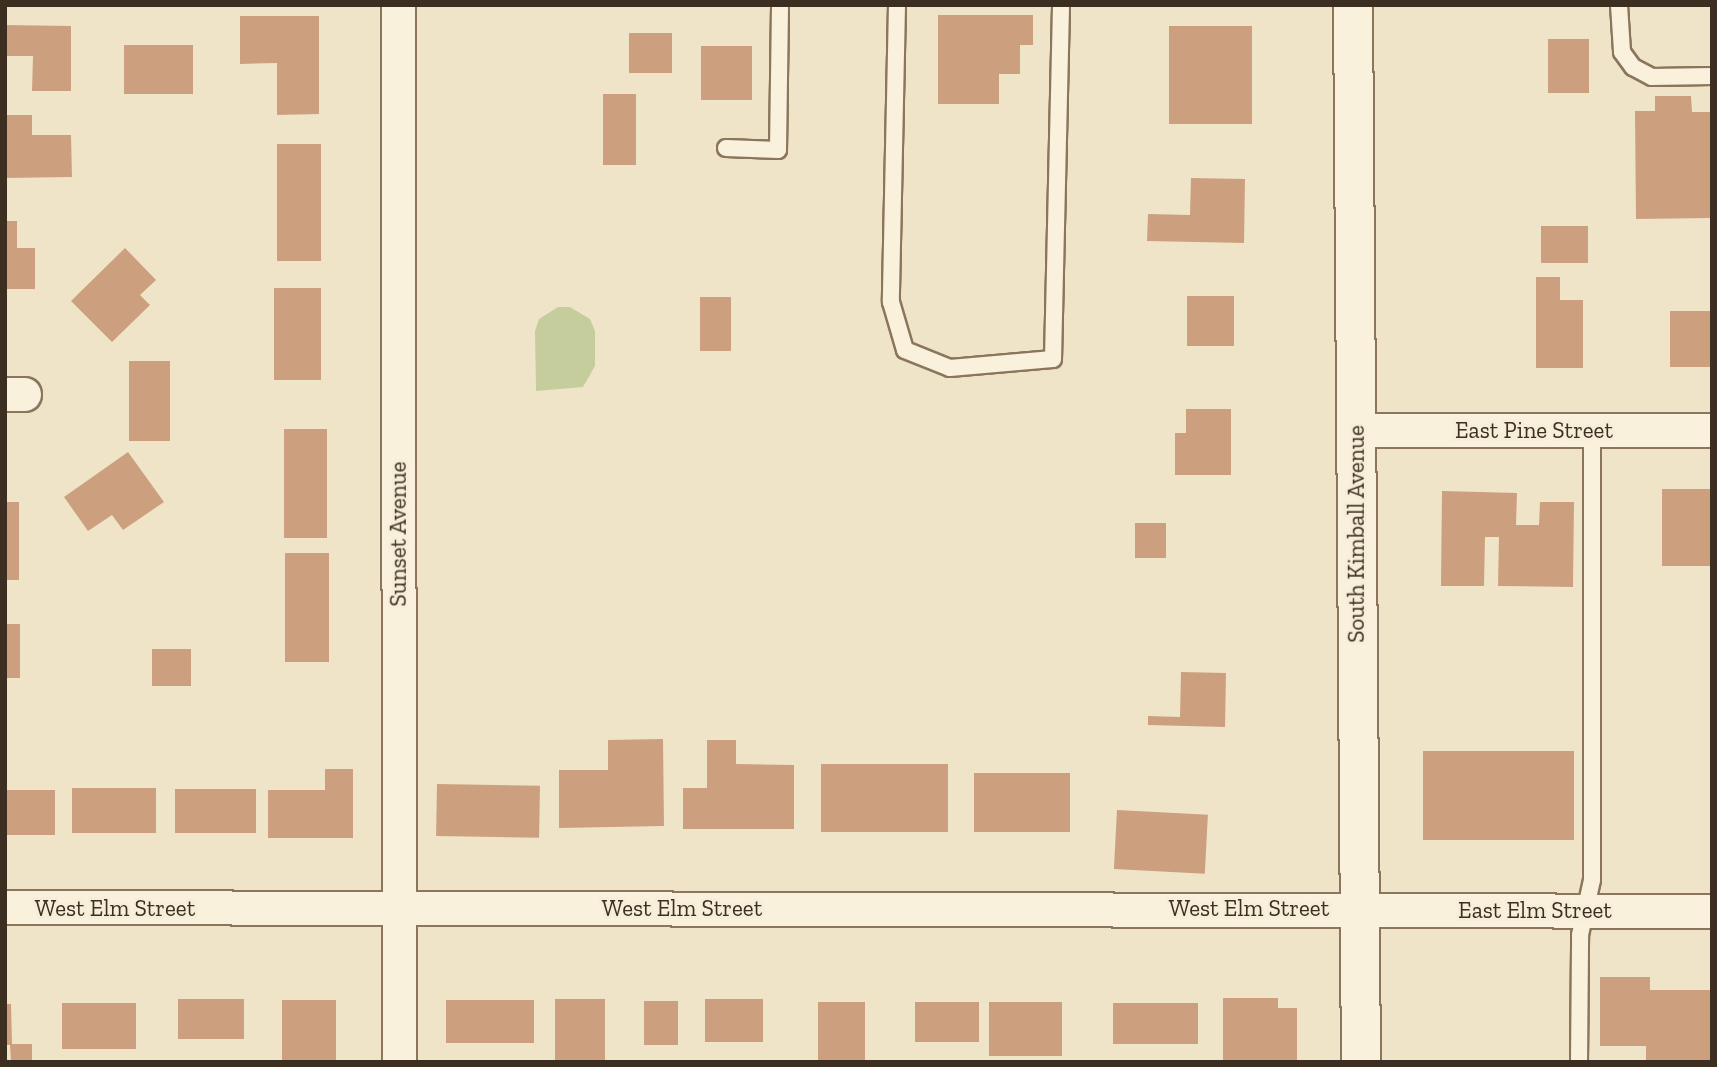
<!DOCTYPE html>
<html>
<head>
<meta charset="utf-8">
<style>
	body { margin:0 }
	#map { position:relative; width:1717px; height:1067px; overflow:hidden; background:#efe4c8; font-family:"Zilla Slab",serif }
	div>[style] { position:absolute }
	.green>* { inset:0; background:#c6cd9c }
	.building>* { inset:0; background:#cca07e; transform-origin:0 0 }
	.roads { filter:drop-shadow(2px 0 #8b765d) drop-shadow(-2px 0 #8b765d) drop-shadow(0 2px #8b765d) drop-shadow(0 -2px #8b765d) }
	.lane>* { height:16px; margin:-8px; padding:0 8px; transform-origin:8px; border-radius:8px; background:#f9f1dc }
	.street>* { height:33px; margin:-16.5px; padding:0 16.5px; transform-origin:16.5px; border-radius:16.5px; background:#f9f1dc }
	.secondary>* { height:38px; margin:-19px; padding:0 19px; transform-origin:19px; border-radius:19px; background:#f9f1dc }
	span { translate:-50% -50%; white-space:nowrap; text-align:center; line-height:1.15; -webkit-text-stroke:6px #f6eed8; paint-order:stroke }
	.street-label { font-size:23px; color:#3c2e20 }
	.frame { position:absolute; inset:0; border:7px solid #3c2e20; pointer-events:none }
</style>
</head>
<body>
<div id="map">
	<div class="green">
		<i style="clip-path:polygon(558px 307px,570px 307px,590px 319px,595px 331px,595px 366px,583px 387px,536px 391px,535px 331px,539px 319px)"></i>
	</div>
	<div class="building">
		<i style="clip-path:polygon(938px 15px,1033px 15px,1033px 45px,1020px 45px,1020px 74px,999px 74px,999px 104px,938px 104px)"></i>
		<i style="clip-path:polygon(240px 16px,319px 16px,319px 114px,277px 115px,277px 63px,240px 64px)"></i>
		<i style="clip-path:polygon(5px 25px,71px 26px,71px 91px,32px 91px,33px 56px,5px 56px)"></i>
		<i style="left:1169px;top:26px;width:83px;height:98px"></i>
		<i style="left:629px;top:33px;width:43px;height:40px"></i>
		<i style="left:1548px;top:39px;width:41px;height:54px"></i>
		<i style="left:124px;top:45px;width:69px;height:49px"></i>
		<i style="left:701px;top:46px;width:51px;height:54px"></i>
		<i style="left:603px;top:94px;width:33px;height:71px"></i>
		<i style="clip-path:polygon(1655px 96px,1691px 96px,1692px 112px,1712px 112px,1712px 218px,1636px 219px,1635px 111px,1655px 111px)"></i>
		<i style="clip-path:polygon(5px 115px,32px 115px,32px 135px,71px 135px,72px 177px,5px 178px)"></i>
		<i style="left:277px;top:144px;width:44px;height:117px"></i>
		<i style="clip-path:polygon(1191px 178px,1245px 179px,1244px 243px,1147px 241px,1148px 214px,1190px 215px)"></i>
		<i style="clip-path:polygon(5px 221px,17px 221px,17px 248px,35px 248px,35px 289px,5px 289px)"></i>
		<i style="left:1541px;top:226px;width:47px;height:37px"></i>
		<i style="clip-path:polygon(125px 248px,156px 280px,140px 295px,150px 305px,112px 342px,71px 301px)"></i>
		<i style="clip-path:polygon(1536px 277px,1560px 277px,1560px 300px,1583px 300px,1583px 368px,1536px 368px)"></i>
		<i style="left:274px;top:288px;width:47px;height:92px"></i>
		<i style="left:1187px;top:296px;width:47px;height:50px"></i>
		<i style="left:700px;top:297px;width:31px;height:54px"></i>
		<i style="left:1670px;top:311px;width:42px;height:56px"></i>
		<i style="left:129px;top:361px;width:41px;height:80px"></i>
		<i style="clip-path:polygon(1186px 409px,1231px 409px,1231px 475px,1175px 475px,1175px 433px,1186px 433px)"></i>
		<i style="left:284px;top:429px;width:43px;height:109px"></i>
		<i style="clip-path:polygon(128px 452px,164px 502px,123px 530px,112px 515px,88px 531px,64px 497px)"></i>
		<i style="left:1662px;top:489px;width:50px;height:77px"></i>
		<i style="clip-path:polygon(1442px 491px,1517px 493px,1516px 525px,1539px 525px,1540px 502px,1574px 502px,1573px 587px,1498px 586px,1499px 537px,1485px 537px,1484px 586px,1441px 586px)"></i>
		<i style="left:5px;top:502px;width:14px;height:78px"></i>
		<i style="left:1135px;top:523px;width:31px;height:35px"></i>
		<i style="left:285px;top:553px;width:44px;height:109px"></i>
		<i style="left:5px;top:624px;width:15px;height:54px"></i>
		<i style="left:152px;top:649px;width:39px;height:37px"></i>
		<i style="clip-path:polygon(1181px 672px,1226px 673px,1225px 727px,1148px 725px,1148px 716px,1180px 717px)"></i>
		<i style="clip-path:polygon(663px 739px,664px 826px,559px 828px,559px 770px,608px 770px,608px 740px)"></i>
		<i style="clip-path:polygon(707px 740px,736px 740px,736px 764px,794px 765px,794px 829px,683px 829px,683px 788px,707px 788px)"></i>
		<i style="left:1423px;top:751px;width:151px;height:89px"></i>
		<i style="left:821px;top:764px;width:127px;height:68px"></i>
		<i style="clip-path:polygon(325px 769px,353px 769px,353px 838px,268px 838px,268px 790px,325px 790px)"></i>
		<i style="left:974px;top:773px;width:96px;height:59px"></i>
		<i style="left:437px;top:784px;width:103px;height:52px;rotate:1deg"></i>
		<i style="left:72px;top:788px;width:84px;height:45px"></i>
		<i style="left:175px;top:789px;width:81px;height:44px"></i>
		<i style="left:5px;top:790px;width:50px;height:45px"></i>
		<i style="left:1117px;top:810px;width:91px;height:59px;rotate:3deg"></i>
		<i style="clip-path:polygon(1600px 977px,1650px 977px,1650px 990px,1710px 990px,1710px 1062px,1646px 1062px,1646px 1046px,1600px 1046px)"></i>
		<i style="clip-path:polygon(1223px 998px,1278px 998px,1278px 1008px,1297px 1008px,1297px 1062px,1223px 1062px)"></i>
		<i style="left:178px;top:999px;width:66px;height:40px"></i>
		<i style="left:555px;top:999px;width:50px;height:63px"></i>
		<i style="left:705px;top:999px;width:58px;height:43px"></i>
		<i style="left:282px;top:1000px;width:54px;height:60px"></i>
		<i style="left:446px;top:1000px;width:88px;height:43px"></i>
		<i style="left:644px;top:1001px;width:34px;height:44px"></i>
		<i style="left:818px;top:1002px;width:47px;height:59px"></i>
		<i style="left:915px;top:1002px;width:64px;height:40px"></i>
		<i style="left:989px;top:1002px;width:73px;height:54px"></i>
		<i style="left:62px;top:1003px;width:74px;height:46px"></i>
		<i style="left:1113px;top:1003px;width:85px;height:41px"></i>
		<i style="clip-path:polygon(5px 1004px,11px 1004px,12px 1044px,32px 1044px,32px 1062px,11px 1062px,10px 1045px,5px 1045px)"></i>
	</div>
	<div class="roads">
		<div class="lane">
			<i style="left:897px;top:5px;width:297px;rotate:91.2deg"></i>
			<i style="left:891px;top:302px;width:50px;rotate:73.7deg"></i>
			<i style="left:905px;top:350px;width:48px;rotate:21.8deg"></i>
			<i style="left:950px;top:368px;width:103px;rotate:-5deg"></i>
			<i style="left:1053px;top:359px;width:354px;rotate:-88.7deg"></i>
			<i style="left:1619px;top:5px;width:47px;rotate:86.3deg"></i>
			<i style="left:1622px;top:52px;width:19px;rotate:54deg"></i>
			<i style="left:1633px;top:67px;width:21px;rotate:28deg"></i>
			<i style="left:1652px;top:77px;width:60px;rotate:-1deg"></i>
			<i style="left:726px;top:148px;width:52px;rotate:2.2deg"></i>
			<i style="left:778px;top:150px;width:145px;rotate:-89.2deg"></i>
			<i style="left:1579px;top:1062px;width:127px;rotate:-89.5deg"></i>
			<i style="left:1580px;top:935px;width:56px;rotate:-77.7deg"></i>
			<i style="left:1592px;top:880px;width:450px;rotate:-90deg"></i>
		</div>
		<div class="street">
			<i style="left:398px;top:5px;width:1057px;rotate:89.95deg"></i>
			<i style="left:5px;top:394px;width:19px"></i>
			<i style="left:1356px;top:430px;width:356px"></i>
			<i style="left:5px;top:907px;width:1707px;rotate:0.13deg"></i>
		</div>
		<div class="secondary">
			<i style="left:1353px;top:5px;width:1057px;rotate:89.57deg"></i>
		</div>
	</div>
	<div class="street-label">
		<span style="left:1534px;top:430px">East Pine Street</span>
		<span style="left:398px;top:534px;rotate:-90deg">Sunset Avenue</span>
		<span style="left:1356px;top:534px;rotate:-90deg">South Kimball Avenue</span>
		<span style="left:115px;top:908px">West Elm Street</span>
		<span style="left:682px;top:908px">West Elm Street</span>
		<span style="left:1249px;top:908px">West Elm Street</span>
		<span style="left:1535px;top:910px">East Elm Street</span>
	</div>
	<div class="frame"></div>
</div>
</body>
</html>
